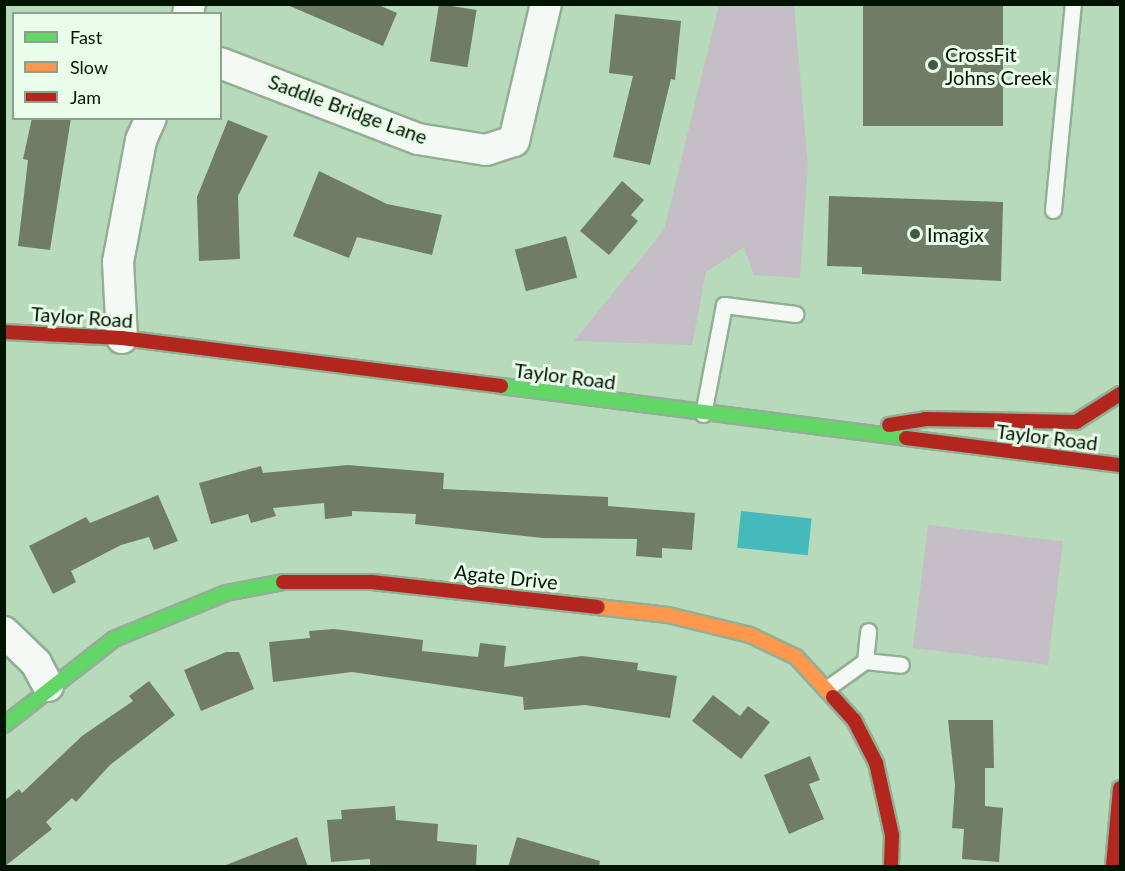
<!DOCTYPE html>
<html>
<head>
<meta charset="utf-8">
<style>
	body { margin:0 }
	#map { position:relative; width:1125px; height:871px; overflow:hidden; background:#b7daba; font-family:Lato,sans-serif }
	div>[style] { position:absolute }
	.green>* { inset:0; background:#c5bec6; transform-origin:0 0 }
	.water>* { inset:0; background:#44babc; transform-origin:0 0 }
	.building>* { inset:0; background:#707c66; transform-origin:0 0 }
	.roads { filter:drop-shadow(2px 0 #92af95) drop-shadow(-2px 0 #92af95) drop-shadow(0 2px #92af95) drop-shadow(0 -2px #92af95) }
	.lane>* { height:15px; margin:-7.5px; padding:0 7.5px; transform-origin:7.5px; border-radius:7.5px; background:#f4f9f5 }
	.street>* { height:30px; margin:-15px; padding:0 15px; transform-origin:15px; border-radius:15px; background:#f4f9f5 }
	.fast>* { height:14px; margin:-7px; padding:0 7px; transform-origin:7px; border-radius:7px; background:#63d668 }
	.slow>* { height:14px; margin:-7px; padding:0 7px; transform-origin:7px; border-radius:7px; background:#ff974d }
	.jam>* { height:14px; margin:-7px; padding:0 7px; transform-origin:7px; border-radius:7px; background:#b3261e }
	.dots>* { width:16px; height:16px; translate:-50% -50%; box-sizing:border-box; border:3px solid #eafdeb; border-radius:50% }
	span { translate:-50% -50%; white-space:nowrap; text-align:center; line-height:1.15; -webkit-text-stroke:6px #eafdeb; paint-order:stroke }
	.poi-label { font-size:20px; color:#001402 }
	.left { translate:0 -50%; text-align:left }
	.street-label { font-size:20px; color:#001402 }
	.frame { position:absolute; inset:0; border:6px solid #001402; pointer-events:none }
	.legend { position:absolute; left:12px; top:12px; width:210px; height:108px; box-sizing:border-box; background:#eafdeb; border:2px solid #8ca08e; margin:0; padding:8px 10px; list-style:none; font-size:18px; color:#001402 }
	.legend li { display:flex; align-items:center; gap:12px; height:30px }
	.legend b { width:30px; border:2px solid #8ca08e }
</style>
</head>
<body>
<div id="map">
	<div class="green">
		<i style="clip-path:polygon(719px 5px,794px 5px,808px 166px,800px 278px,754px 275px,744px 247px,706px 272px,692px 345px,574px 341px,664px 230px)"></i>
		<i style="left:928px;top:525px;width:136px;height:124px;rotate:7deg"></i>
	</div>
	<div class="water">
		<i style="left:741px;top:511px;width:71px;height:37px;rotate:6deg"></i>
	</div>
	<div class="building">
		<i style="clip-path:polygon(285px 4px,376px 4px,397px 13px,383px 46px)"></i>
		<i style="left:439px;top:4px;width:38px;height:58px;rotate:9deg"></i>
		<i style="left:863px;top:4px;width:140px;height:122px"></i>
		<i style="clip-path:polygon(615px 14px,681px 21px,675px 80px,671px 79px,650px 165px,613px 157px,633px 76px,609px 73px)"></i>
		<i style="clip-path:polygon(32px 118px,71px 118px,50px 250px,18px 246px,28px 160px,23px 159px)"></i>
		<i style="clip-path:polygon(228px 120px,268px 136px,238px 196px,240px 259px,199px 261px,197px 197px)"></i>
		<i style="clip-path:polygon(319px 171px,387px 204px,442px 215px,432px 255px,357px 237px,349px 258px,293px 236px)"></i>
		<i style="clip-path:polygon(622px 181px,644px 200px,631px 215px,638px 221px,609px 255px,580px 231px)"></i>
		<i style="clip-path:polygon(829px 196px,1003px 202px,1001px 281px,862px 274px,862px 267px,827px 266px)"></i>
		<i style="left:566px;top:236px;width:43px;height:53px;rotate:75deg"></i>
		<i style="clip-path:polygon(348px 465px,444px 473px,443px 489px,608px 497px,608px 506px,695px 513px,692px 550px,662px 548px,662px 558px,636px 556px,637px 539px,543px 538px,415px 524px,416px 514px,352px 511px,352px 516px,325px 519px,324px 503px,273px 508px,276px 516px,251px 523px,248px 514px,211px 524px,199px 483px,261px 466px,263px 473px)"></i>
		<i style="clip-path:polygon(158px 495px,178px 541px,154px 550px,149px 537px,121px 545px,71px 571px,76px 582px,53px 594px,29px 546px,86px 517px,90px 523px)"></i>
		<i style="clip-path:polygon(334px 629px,423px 640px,422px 651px,478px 657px,480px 643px,506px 646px,504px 667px,582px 656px,638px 663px,637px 670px,677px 676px,670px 718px,585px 705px,524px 710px,523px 697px,352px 672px,273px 682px,269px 642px,310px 638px,309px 631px)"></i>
		<i style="clip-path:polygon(226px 652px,239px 652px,254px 689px,201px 711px,184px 670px)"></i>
		<i style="clip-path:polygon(149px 681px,175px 715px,110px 765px,76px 802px,72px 798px,46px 822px,52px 829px,4px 867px,4px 801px,19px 789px,22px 793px,82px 736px,133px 701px,129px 696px)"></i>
		<i style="clip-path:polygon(713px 695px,740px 716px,748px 706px,770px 722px,741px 759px,692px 721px)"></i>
		<i style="clip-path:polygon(948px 720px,993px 720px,994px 768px,985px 768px,985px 806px,1003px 808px,999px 862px,962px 859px,964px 829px,952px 828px,955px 785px)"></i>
		<i style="clip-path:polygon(810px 756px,820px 780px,809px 784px,824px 819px,789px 834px,764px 775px)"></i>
		<i style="clip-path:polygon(395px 806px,396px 820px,438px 824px,437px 841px,477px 845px,476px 867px,370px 867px,370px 859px,331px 862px,327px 820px,342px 819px,341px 810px)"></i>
		<i style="clip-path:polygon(297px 837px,308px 867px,226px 867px,226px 865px)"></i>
		<i style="clip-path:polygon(517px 837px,600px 861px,599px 867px,508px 867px)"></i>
	</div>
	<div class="roads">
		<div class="lane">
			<i style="left:1053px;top:210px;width:207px;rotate:-84.5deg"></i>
			<i style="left:703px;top:414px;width:111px;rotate:-79.1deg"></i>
			<i style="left:724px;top:305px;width:72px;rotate:7.2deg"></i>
			<i style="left:865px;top:661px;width:30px;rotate:-84deg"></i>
			<i style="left:826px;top:689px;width:48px;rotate:-35.7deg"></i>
			<i style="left:865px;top:661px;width:36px;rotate:6deg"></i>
		</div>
		<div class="street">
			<i style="left:188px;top:14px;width:10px;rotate:-79deg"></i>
			<i style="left:220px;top:63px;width:212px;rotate:21deg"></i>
			<i style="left:418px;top:139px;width:69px;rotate:9.2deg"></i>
			<i style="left:486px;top:150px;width:29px;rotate:-18deg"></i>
			<i style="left:514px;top:141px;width:141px;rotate:-76.9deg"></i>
			<i style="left:122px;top:338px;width:76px;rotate:-93deg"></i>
			<i style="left:118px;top:262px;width:124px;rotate:-79.3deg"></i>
			<i style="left:141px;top:140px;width:24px;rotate:-66deg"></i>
			<i style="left:4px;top:632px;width:45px;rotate:44.1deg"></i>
			<i style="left:36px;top:663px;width:26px;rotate:62deg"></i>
		</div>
		<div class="fast">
			<i style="left:501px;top:386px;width:408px;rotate:7.3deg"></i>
			<i style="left:4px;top:725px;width:140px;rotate:-38deg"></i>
			<i style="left:114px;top:639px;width:121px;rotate:-22.3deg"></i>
			<i style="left:226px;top:593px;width:58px;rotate:-10.9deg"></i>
		</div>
		<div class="slow">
			<i style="left:598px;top:607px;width:70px;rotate:6.5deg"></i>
			<i style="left:668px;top:615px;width:84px;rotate:13.7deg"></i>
			<i style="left:750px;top:635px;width:51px;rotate:25.6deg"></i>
			<i style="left:796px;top:657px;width:54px;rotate:47.2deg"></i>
		</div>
		<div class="jam">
			<i style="left:4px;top:332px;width:118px;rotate:2.9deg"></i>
			<i style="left:122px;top:338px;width:382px;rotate:7.2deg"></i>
			<i style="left:889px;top:425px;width:36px;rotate:-9deg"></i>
			<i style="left:925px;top:419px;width:151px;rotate:1.1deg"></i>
			<i style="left:1076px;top:422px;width:52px;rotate:-32.5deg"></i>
			<i style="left:906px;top:438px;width:216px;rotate:7.2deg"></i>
			<i style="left:283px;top:582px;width:89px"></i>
			<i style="left:372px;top:582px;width:227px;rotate:6.3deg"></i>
			<i style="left:833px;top:697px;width:31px;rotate:48deg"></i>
			<i style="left:854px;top:720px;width:48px;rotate:62.9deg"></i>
			<i style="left:876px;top:763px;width:74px;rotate:77.5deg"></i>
			<i style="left:892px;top:835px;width:31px;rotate:92deg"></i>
			<i style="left:1113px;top:866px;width:78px;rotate:-84.9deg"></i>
		</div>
	</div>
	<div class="dots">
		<i style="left:933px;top:65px;background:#405942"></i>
		<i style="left:915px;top:234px;background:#405942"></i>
	</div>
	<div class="poi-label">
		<span class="left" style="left:945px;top:66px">CrossFit<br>Johns Creek</span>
		<span class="left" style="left:927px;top:234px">Imagix</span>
	</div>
	<div class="street-label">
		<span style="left:348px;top:109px;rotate:20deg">Saddle Bridge Lane</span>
		<span style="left:82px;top:317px;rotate:4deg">Taylor Road</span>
		<span style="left:565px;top:376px;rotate:7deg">Taylor Road</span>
		<span style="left:1047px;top:437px;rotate:7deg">Taylor Road</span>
		<span style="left:506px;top:577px;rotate:6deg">Agate Drive</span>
	</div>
	<div class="frame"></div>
	<ul class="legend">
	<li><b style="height:8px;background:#63d668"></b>Fast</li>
	<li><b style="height:8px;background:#ff974d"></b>Slow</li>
	<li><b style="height:8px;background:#b3261e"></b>Jam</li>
	</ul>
</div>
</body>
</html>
